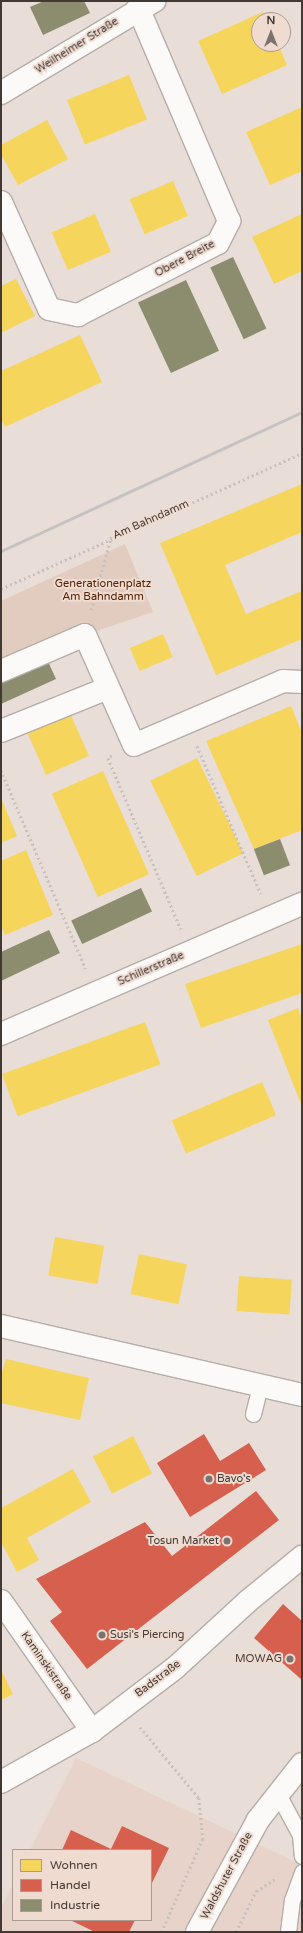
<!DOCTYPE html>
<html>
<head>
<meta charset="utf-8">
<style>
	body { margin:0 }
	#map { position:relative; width:303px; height:1933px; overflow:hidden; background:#e8ddd7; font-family:"Varela Round",sans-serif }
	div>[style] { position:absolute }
	.built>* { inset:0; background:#e7d3c9 }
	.green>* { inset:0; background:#e2ccc0 }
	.homes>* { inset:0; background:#f6d55c; transform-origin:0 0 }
	.shops>* { inset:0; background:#d6604d }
	.industry>* { inset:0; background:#8c8c6e; transform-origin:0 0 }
	.path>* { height:2.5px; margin-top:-1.25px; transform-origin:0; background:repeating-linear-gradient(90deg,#c6c0be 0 2px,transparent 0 5px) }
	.roads { filter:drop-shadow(1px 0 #b5ada8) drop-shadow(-1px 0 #b5ada8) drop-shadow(0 1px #b5ada8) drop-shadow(0 -1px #b5ada8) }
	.service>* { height:15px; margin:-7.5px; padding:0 7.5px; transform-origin:7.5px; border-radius:7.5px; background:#fcfaf9 }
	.minor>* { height:22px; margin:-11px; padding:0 11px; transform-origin:11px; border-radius:11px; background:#fcfaf9 }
	.secondary>* { height:22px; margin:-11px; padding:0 11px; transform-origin:11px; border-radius:11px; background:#fcfaf9 }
	.rail>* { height:3px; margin:-1.5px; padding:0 1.5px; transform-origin:1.5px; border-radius:1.5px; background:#c5c3c1 }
	.dots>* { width:11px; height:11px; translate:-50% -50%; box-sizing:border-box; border:2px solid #efdbd0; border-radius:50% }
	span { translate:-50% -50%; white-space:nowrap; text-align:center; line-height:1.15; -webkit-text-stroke:4px #efdbd0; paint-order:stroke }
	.street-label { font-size:11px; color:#423935 }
	.park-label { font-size:11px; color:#4f2205 }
	.poi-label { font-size:11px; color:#423935 }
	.left { translate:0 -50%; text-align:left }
	.right { translate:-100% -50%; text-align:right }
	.frame { position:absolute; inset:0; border:2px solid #423935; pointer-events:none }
	.legend { position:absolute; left:12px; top:1849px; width:140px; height:72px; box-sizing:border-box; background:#efdbd0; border:1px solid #aa9a92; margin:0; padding:5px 7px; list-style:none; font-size:12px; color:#423935 }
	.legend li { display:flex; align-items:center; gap:8px; height:20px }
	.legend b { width:20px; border:1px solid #aa9a92 }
	.north { position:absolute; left:251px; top:12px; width:40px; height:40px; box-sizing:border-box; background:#efdbd0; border:1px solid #aa9a92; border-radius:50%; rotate:0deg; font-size:11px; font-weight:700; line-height:16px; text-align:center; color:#423935 }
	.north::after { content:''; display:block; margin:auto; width:14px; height:18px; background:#7c726e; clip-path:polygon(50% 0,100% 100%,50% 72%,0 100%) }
</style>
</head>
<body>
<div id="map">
	<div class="built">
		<i style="clip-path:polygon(76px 1758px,302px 1865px,302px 1932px,1px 1932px,1px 1908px,13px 1884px,13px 1920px,151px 1920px,151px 1850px,30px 1850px)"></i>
	</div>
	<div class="green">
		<i style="clip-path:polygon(125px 544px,153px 612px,85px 635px,1px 671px,1px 601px)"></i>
	</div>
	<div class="homes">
		<i style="clip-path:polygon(263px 12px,267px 20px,259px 20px,259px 44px,278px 44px,287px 65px,222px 94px,198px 41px)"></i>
		<i style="left:129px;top:75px;width:48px;height:67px;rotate:68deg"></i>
		<i style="clip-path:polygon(302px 107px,302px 171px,270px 185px,246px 132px)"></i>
		<i style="clip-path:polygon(47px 120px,68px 159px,18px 185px,1px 154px,1px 145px)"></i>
		<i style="left:173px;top:181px;width:38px;height:47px;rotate:67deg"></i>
		<i style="left:95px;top:214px;width:41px;height:47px;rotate:67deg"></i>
		<i style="clip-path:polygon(302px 214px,302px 271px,274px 284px,252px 237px)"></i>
		<i style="clip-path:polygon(16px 279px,35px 316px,1px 333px,1px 286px)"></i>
		<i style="clip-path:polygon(80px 335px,102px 382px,5px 427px,1px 419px,1px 371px)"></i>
		<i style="clip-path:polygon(302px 484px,302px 532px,225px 565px,246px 614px,302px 591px,302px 639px,216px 675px,160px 543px)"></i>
		<i style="left:163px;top:634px;width:25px;height:36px;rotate:67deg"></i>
		<i style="clip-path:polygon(291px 706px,302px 733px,302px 830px,254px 849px,206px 741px)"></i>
		<i style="left:69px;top:711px;width:49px;height:47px;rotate:66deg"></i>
		<i style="left:197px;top:758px;width:106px;height:52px;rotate:64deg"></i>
		<i style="left:103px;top:771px;width:113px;height:56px;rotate:66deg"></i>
		<i style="clip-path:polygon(1px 798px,17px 836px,1px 843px)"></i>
		<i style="clip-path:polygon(26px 850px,53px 915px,5px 935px,1px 926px,1px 861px)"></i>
		<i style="clip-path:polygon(302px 944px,302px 993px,201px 1028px,185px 984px)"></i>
		<i style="clip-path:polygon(298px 1008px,302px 1019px,301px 1104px,268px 1020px)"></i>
		<i style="left:145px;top:1022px;width:45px;height:152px;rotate:70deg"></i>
		<i style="left:262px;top:1082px;width:36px;height:98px;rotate:67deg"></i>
		<i style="left:55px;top:1237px;width:50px;height:39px;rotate:10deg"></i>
		<i style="left:139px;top:1254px;width:49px;height:41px;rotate:12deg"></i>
		<i style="left:239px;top:1276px;width:53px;height:35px;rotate:4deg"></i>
		<i style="clip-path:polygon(6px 1359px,89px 1378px,80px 1420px,1px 1403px,1px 1375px)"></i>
		<i style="left:133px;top:1436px;width:42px;height:45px;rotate:63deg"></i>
		<i style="clip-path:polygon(73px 1469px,91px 1502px,27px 1538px,39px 1560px,17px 1572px,1px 1542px,1px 1508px)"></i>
		<i style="clip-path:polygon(1px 1670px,13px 1694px,1px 1700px)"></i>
	</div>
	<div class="shops">
		<i style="clip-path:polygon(204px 1434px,220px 1461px,249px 1443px,266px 1470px,190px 1517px,157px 1463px)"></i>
		<i style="clip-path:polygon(256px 1491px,279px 1520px,87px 1669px,50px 1621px,62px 1612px,36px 1579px,145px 1522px,172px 1556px)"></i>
		<i style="clip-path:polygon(283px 1604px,302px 1621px,302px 1680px,254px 1638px)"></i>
		<i style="clip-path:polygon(122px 1826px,169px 1848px,151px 1885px,151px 1850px,62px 1850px,71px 1830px,111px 1849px)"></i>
		<i style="clip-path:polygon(70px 1920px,135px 1920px,129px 1932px,95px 1932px)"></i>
	</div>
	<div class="industry">
		<i style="clip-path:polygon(44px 1px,84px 1px,90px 13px,43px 35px,30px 7px)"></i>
		<i style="left:233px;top:257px;width:79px;height:25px;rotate:65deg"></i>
		<i style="left:186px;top:280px;width:78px;height:53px;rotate:65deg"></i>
		<i style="clip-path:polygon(45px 655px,56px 679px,1px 704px,1px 674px)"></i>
		<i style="left:280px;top:839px;width:28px;height:28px;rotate:69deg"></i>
		<i style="left:141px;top:888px;width:26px;height:77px;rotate:65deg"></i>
		<i style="clip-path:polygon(49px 930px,60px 953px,1px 981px,1px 952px)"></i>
	</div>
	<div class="path">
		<i style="left:1px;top:589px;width:330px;rotate:-24.3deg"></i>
		<i style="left:91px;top:610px;width:76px;rotate:-74.7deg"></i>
		<i style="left:197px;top:746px;width:161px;rotate:66.6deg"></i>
		<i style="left:112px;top:756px;width:4px;rotate:153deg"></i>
		<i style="left:108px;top:758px;width:186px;rotate:66.9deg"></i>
		<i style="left:1px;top:770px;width:216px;rotate:66.9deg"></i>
		<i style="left:140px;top:1727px;width:92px;rotate:50.3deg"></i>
		<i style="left:199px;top:1798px;width:41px;rotate:84.4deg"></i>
		<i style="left:203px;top:1839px;width:102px;rotate:113.8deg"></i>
		<i style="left:236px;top:1932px;width:46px;rotate:-64deg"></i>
		<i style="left:256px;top:1891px;width:22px;rotate:-32deg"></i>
	</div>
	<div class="roads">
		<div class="service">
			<i style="left:253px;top:1414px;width:29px;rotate:-76deg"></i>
			<i style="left:278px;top:1794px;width:47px;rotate:61.8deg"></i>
			<i style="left:300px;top:1835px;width:21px;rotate:85deg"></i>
			<i style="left:288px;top:1932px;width:32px;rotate:-83deg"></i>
			<i style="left:292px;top:1900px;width:30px;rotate:-70deg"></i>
		</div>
		<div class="minor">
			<i style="left:1px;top:93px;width:179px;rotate:-31deg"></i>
			<i style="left:1px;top:202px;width:117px;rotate:65.8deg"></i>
			<i style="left:49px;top:309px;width:30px;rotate:12deg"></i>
			<i style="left:78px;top:315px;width:157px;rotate:-27.2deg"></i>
			<i style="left:218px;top:243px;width:25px;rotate:-63deg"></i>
			<i style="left:229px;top:221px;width:232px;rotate:-113.1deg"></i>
			<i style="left:1px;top:671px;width:91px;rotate:-23.2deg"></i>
			<i style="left:85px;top:635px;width:120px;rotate:66deg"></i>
			<i style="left:134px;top:745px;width:162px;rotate:-23.2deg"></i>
			<i style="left:283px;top:681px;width:19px;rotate:3deg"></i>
			<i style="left:1px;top:731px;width:115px;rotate:-21.9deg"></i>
			<i style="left:1px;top:1034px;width:328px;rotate:-23.4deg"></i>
			<i style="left:1px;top:1601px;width:159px;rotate:55deg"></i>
			<i style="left:1px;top:1782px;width:104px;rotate:-29.3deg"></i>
			<i style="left:92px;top:1731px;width:104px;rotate:-37.2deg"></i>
			<i style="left:175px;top:1668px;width:99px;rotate:-42.5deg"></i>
			<i style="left:248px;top:1601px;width:70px;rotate:-39.2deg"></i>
		</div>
		<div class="secondary">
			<i style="left:1px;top:1326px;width:309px;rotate:12.9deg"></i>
			<i style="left:197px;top:1932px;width:128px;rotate:-61.4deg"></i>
			<i style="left:258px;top:1820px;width:71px;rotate:-51.8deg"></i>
		</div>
	</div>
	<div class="rail">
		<i style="left:1px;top:551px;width:332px;rotate:-24.8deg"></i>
	</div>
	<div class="dots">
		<i style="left:209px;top:1479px;background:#7c726e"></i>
		<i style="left:227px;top:1541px;background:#7c726e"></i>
		<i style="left:102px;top:1635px;background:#7c726e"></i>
		<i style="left:290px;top:1659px;background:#7c726e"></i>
	</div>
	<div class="street-label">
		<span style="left:77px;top:46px;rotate:-32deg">Weilheimer Straße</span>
		<span style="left:185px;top:259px;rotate:-28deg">Obere Breite</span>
		<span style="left:151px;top:520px;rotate:-24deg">Am Bahndamm</span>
		<span style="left:151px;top:969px;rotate:-23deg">Schillerstraße</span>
		<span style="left:46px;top:1666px;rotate:55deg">Kaminskistraße</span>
		<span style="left:158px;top:1679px;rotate:-37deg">Badstraße</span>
		<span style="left:227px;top:1876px;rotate:-62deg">Waldshuter Straße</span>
	</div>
	<div class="park-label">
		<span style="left:103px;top:591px">Generationenplatz<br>Am Bahndamm</span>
	</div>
	<div class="poi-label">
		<span class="left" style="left:217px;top:1479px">Bavo's</span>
		<span class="right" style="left:219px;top:1541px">Tosun Market</span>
		<span class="left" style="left:110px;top:1635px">Susi's Piercing</span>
		<span class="right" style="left:282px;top:1659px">MOWAG</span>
	</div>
	<div class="frame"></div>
	<ul class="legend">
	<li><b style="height:11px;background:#f6d55c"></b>Wohnen</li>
	<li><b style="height:11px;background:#d6604d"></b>Handel</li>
	<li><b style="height:11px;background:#8c8c6e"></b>Industrie</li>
	</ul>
	<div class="north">N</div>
</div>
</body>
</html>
